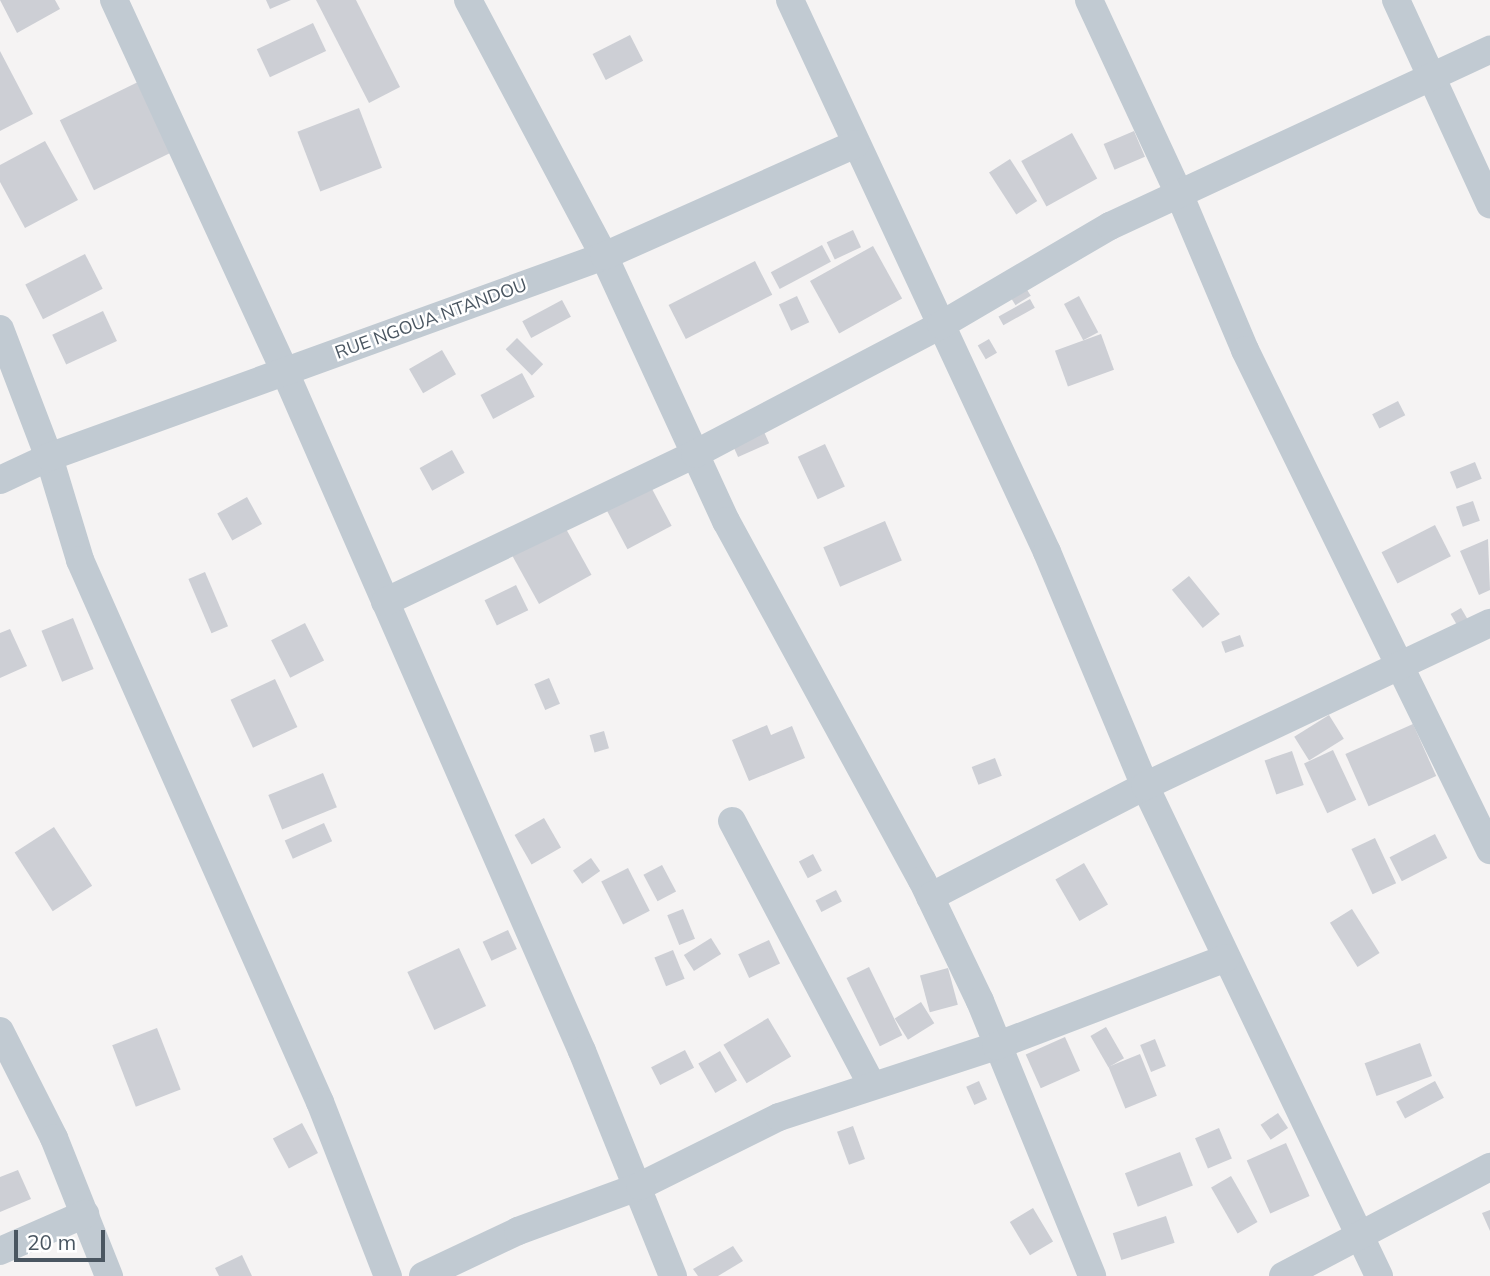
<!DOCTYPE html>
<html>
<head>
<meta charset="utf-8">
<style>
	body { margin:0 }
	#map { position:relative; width:1490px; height:1276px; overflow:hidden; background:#f5f3f3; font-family:Mulish,sans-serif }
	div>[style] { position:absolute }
	.building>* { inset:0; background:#cdcfd5; transform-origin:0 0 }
	.minor>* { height:28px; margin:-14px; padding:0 14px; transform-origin:14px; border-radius:14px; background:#c1cad2 }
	span { translate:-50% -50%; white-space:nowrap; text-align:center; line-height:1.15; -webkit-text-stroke:5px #fff; paint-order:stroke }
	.street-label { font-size:18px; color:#4a5661 }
	.scale { position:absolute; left:14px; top:1230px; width:91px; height:32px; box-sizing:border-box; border:4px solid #4a5661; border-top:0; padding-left:9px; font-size:21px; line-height:24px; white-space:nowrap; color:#4a5661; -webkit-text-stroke:5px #fff; paint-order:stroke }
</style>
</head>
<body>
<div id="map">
	<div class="building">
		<i style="clip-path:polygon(0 0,55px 0,60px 9px,17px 33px)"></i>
		<i style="clip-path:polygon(266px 0,291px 0,270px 9px)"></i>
		<i style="clip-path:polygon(316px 0,356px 0,400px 87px,369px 103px)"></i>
		<i style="left:313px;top:23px;width:31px;height:62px;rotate:65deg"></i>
		<i style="left:630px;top:35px;width:29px;height:42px;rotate:63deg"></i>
		<i style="clip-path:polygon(0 51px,33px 114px,0 131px)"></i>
		<i style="left:138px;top:82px;width:78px;height:87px;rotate:64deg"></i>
		<i style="left:359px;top:108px;width:64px;height:66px;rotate:69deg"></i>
		<i style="left:1134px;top:131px;width:28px;height:33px;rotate:67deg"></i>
		<i style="left:1072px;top:133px;width:52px;height:58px;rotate:61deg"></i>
		<i style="clip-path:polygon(45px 141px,78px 200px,25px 228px,0 182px,0 165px)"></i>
		<i style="left:1010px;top:159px;width:50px;height:25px;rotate:57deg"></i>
		<i style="left:853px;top:230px;width:19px;height:29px;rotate:65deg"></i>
		<i style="left:822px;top:245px;width:19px;height:58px;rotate:62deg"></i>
		<i style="left:873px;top:246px;width:60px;height:72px;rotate:61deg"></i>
		<i style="left:85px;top:254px;width:39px;height:67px;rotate:63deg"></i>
		<i style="left:755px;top:261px;width:38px;height:97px;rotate:63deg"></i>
		<i style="left:1026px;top:288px;width:9px;height:18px;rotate:58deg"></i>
		<i style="left:797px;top:296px;width:29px;height:20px;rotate:65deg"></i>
		<i style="left:1079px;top:296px;width:41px;height:17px;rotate:62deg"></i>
		<i style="left:1030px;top:299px;width:10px;height:36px;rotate:61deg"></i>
		<i style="left:562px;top:300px;width:19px;height:45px;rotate:62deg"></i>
		<i style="left:103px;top:311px;width:33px;height:56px;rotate:65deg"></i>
		<i style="left:1101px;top:334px;width:38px;height:49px;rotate:70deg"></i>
		<i style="left:517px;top:338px;width:37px;height:16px;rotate:45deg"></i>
		<i style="left:989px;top:339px;width:16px;height:13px;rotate:60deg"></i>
		<i style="left:442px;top:350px;width:28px;height:38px;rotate:60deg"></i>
		<i style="left:522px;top:373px;width:27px;height:47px;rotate:62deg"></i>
		<i style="left:1398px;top:401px;width:16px;height:29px;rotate:63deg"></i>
		<i style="left:761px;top:425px;width:20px;height:34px;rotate:66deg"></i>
		<i style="left:825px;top:444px;width:47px;height:30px;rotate:65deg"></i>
		<i style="left:452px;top:450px;width:26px;height:37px;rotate:61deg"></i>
		<i style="left:1475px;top:462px;width:18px;height:27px;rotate:68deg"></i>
		<i style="left:643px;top:472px;width:61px;height:50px;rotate:62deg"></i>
		<i style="left:247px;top:497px;width:31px;height:34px;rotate:61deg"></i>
		<i style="left:1473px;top:501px;width:21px;height:18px;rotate:71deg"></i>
		<i style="left:560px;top:518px;width:65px;height:60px;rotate:61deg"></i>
		<i style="left:885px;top:521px;width:43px;height:67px;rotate:67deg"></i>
		<i style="left:1435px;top:525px;width:35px;height:60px;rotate:63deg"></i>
		<i style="clip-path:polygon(1488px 539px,1490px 590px,1479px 595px,1460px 551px)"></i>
		<i style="left:205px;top:572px;width:59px;height:18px;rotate:67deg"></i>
		<i style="left:1189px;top:576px;width:49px;height:22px;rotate:51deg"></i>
		<i style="left:516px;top:585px;width:28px;height:35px;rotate:64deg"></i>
		<i style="left:1461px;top:608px;width:16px;height:12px;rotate:60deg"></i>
		<i style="left:73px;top:618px;width:55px;height:34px;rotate:68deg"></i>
		<i style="left:305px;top:623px;width:42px;height:38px;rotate:63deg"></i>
		<i style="clip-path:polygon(10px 629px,27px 666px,0 678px,0 633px)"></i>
		<i style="left:1240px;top:635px;width:12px;height:20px;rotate:70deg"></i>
		<i style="left:549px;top:678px;width:28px;height:16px;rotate:67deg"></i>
		<i style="left:275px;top:679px;width:53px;height:49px;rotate:65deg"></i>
		<i style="left:1329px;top:715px;width:28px;height:41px;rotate:58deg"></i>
		<i style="left:1413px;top:724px;width:57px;height:74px;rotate:66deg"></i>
		<i style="clip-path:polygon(767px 725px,771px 735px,792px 726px,805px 758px,749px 781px,732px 740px)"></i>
		<i style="left:604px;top:731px;width:18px;height:15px;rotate:74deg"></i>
		<i style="left:1333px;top:750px;width:55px;height:32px;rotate:65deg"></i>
		<i style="left:1292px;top:751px;width:36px;height:29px;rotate:71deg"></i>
		<i style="left:995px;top:758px;width:19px;height:25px;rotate:69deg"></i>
		<i style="left:323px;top:773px;width:37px;height:59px;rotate:68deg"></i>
		<i style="left:544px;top:818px;width:34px;height:34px;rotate:60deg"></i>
		<i style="left:324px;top:823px;width:20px;height:43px;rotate:66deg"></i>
		<i style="left:54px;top:827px;width:70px;height:47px;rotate:57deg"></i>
		<i style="left:1435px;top:834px;width:27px;height:51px;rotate:63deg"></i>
		<i style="left:1375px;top:838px;width:50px;height:26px;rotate:65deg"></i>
		<i style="left:813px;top:854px;width:19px;height:16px;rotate:62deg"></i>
		<i style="left:591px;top:858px;width:16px;height:22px;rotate:55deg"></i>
		<i style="left:1084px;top:863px;width:48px;height:33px;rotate:60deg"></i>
		<i style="left:662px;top:865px;width:30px;height:21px;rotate:62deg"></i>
		<i style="left:628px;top:868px;width:48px;height:30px;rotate:63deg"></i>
		<i style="left:836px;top:890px;width:13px;height:23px;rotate:63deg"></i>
		<i style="left:683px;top:909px;width:32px;height:17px;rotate:68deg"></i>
		<i style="left:1352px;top:909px;width:52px;height:26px;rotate:58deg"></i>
		<i style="left:508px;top:930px;width:21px;height:28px;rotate:65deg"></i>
		<i style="left:711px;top:938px;width:19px;height:32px;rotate:58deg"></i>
		<i style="left:769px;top:940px;width:26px;height:34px;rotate:65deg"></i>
		<i style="left:459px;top:948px;width:64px;height:57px;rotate:65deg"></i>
		<i style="left:673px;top:950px;width:31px;height:20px;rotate:68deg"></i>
		<i style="left:869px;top:967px;width:76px;height:25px;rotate:64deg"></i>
		<i style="left:948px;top:968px;width:38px;height:29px;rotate:75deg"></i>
		<i style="left:921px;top:1002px;width:25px;height:31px;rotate:58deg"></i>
		<i style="left:768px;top:1018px;width:45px;height:52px;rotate:59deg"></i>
		<i style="left:1106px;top:1027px;width:36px;height:18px;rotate:60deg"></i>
		<i style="left:157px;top:1028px;width:66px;height:48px;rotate:69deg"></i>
		<i style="left:1065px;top:1037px;width:37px;height:43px;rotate:66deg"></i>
		<i style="left:1155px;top:1039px;width:29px;height:16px;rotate:68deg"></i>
		<i style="left:1420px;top:1043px;width:35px;height:59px;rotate:70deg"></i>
		<i style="left:685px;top:1050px;width:20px;height:38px;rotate:63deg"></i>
		<i style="left:720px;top:1051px;width:34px;height:25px;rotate:60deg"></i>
		<i style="left:1140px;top:1054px;width:45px;height:34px;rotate:68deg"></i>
		<i style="left:979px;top:1081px;width:20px;height:14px;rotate:66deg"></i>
		<i style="left:1435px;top:1081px;width:19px;height:44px;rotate:62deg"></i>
		<i style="left:1278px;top:1113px;width:18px;height:21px;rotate:56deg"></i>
		<i style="left:302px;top:1123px;width:34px;height:33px;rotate:62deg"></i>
		<i style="left:853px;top:1126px;width:35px;height:17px;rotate:70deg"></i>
		<i style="left:1219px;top:1128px;width:33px;height:26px;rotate:67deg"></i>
		<i style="left:1286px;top:1143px;width:58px;height:43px;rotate:66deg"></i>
		<i style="left:1180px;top:1152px;width:36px;height:59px;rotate:69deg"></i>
		<i style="clip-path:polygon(18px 1170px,31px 1199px,0 1212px,0 1177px)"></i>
		<i style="left:1231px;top:1176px;width:53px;height:23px;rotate:60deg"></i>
		<i style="left:1033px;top:1208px;width:39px;height:27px;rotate:59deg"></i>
		<i style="clip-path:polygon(1490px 1210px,1490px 1231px,1482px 1213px)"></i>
		<i style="left:1166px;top:1216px;width:28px;height:56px;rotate:72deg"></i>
		<i style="clip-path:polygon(733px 1246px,743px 1261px,718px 1276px,698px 1276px,693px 1269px)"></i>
		<i style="clip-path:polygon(242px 1255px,252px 1276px,219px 1276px,215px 1268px)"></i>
	</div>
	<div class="minor">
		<i style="left:114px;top:0;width:409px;rotate:65.3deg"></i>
		<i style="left:285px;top:372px;width:741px;rotate:66.38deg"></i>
		<i style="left:582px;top:1051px;width:243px;rotate:68deg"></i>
		<i style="left:468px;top:0;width:290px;rotate:62deg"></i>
		<i style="left:604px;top:256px;width:292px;rotate:65.3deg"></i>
		<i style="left:726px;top:521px;width:409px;rotate:61.4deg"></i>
		<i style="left:922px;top:880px;width:134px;rotate:64.4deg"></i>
		<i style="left:980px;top:1001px;width:297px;rotate:67.8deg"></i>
		<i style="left:790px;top:0;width:609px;rotate:65.03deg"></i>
		<i style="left:1047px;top:552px;width:254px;rotate:67.3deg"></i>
		<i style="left:1145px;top:786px;width:543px;rotate:64.47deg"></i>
		<i style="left:1089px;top:0;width:216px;rotate:65.1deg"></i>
		<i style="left:1180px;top:196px;width:167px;rotate:67.1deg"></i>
		<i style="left:1245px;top:350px;width:557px;rotate:63.9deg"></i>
		<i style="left:1396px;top:0;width:225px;rotate:65.3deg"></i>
		<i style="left:0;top:329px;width:137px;rotate:69.1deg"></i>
		<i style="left:49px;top:457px;width:108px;rotate:73.2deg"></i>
		<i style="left:80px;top:560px;width:593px;rotate:66.12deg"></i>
		<i style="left:320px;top:1102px;width:187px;rotate:68.7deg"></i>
		<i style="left:0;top:480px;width:54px;rotate:-25.1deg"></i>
		<i style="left:49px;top:457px;width:590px;rotate:-19.91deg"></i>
		<i style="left:604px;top:256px;width:275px;rotate:-24deg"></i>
		<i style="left:385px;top:602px;width:344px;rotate:-25.5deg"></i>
		<i style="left:695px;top:454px;width:278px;rotate:-27.7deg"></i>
		<i style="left:941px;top:325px;width:196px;rotate:-30.4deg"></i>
		<i style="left:1110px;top:226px;width:419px;rotate:-24.9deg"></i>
		<i style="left:732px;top:821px;width:299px;rotate:62.1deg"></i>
		<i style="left:930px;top:897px;width:242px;rotate:-27.3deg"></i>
		<i style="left:1145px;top:786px;width:382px;rotate:-25.3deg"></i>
		<i style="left:0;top:1031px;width:120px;rotate:63.2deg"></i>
		<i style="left:54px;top:1138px;width:149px;rotate:68.3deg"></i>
		<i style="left:0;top:1251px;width:93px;rotate:-23.5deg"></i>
		<i style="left:423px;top:1276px;width:105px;rotate:-25.3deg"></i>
		<i style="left:518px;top:1231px;width:130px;rotate:-20.2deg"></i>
		<i style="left:640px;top:1186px;width:155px;rotate:-26.4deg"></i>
		<i style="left:779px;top:1117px;width:228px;rotate:-18.1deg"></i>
		<i style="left:996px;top:1046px;width:246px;rotate:-20.9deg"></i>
		<i style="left:1283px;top:1276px;width:234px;rotate:-27.8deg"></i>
	</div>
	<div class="street-label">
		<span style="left:431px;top:319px;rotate:-20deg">RUE NGOUA NTANDOU</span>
	</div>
	<div class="scale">20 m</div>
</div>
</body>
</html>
